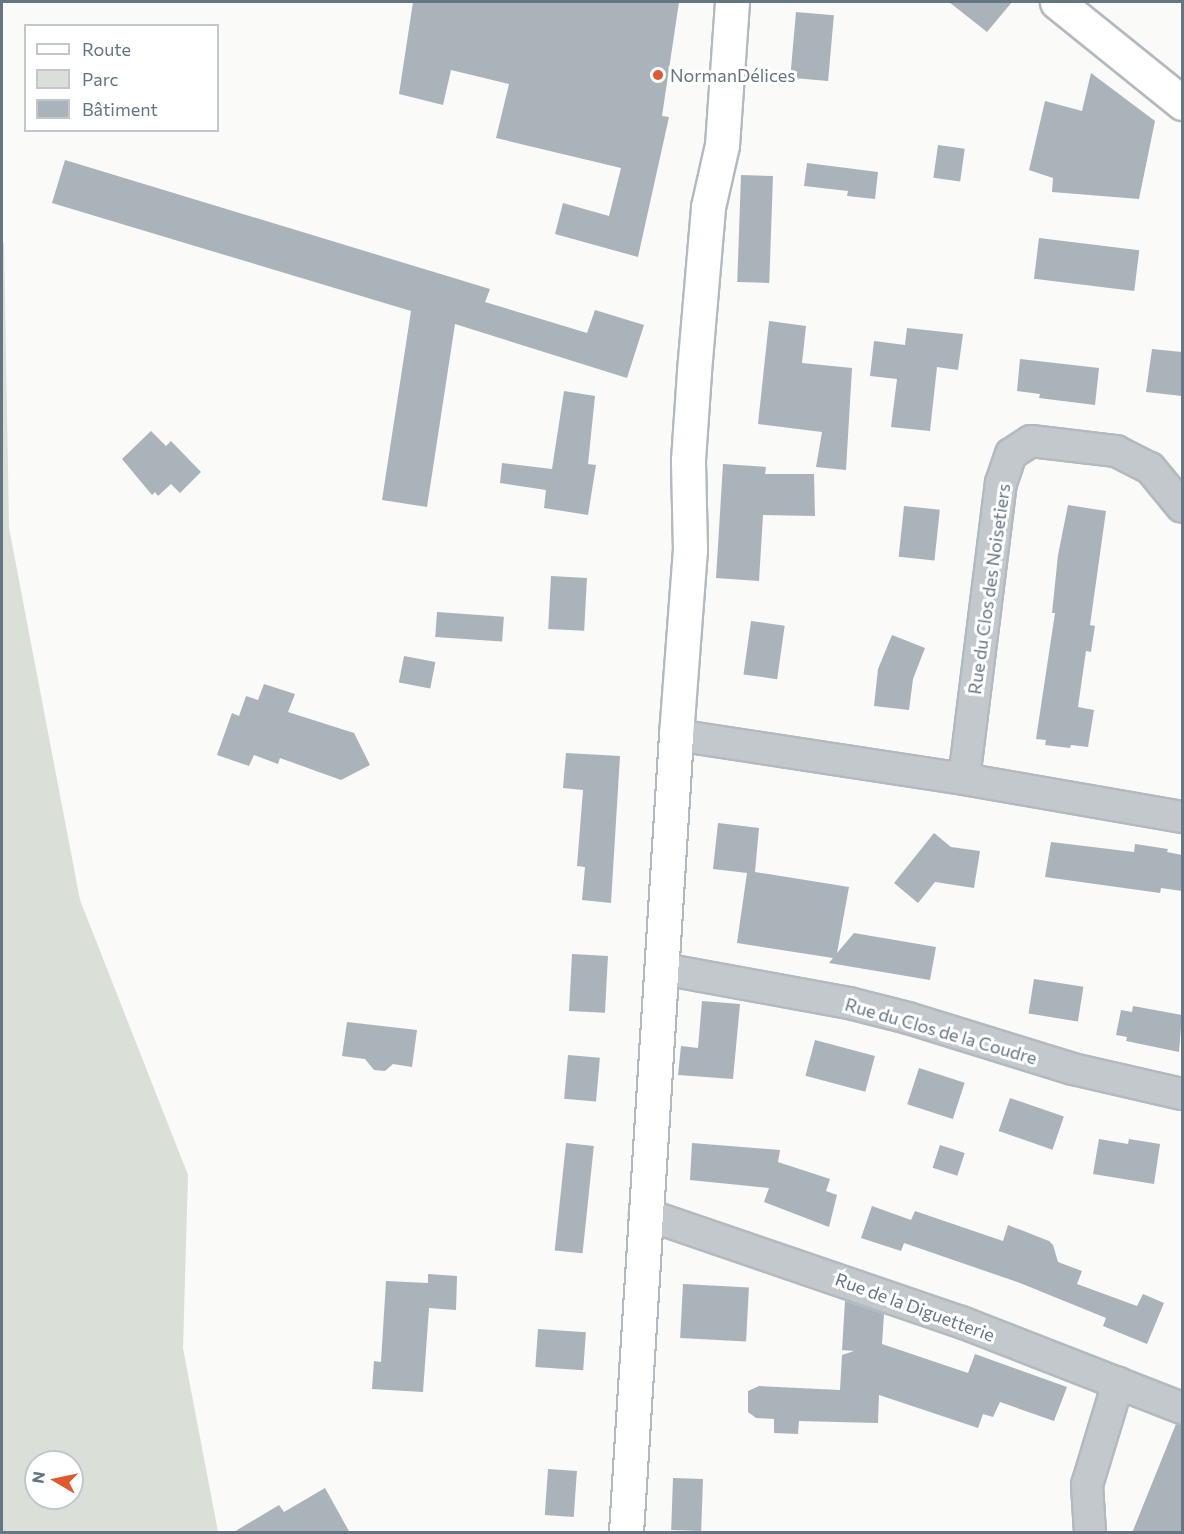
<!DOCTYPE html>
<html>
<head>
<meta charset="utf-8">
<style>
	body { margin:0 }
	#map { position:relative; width:1184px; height:1534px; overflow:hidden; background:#fafaf8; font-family:Commissioner,sans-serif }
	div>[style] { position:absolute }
	.green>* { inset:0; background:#dadfd7 }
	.building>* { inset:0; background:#aab3b9; transform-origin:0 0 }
	.roads { filter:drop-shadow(2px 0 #b3babf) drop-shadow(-2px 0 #b3babf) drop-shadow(0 2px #b3babf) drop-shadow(0 -2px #b3babf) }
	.street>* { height:30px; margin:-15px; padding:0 15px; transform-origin:15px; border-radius:15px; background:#c3c8cc }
	.secondary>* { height:33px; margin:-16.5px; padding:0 16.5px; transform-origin:16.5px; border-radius:16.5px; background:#fff }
	.dots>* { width:16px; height:16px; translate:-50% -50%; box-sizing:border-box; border:3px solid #fff; border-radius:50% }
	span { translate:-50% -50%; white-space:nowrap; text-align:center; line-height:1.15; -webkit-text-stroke:6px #fff; paint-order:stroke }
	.poi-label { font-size:18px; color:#657683 }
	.left { translate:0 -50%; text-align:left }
	.street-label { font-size:18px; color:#657683 }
	.frame { position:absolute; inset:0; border:3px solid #657683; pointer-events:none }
	.legend { position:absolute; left:24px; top:24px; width:195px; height:108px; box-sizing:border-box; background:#fff; border:2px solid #c1c8cd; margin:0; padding:8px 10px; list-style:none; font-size:18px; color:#657683 }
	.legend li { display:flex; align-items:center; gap:12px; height:30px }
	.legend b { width:30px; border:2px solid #c1c8cd }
	.north { position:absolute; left:24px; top:1450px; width:60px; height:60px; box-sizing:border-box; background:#fff; border:2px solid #c1c8cd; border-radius:50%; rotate:279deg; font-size:16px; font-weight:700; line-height:24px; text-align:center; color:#657683 }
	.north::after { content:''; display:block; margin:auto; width:21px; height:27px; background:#e4572e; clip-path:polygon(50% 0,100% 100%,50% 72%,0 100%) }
</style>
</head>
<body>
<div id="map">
	<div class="green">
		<i style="clip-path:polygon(evenodd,2px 242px,4px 243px,9px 528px,80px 900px,188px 1175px,183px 1348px,218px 1532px,2px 1532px,2px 242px,36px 1462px,72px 1462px,72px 1498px,36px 1498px,36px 1462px)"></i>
	</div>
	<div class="building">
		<i style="clip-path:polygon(413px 2px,679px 2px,662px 116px,669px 117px,638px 257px,555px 234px,563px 203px,609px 216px,621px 168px,496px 138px,509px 84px,451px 70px,443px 105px,399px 94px)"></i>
		<i style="clip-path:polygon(949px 2px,1012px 2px,987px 32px)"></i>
		<i style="left:796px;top:12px;width:38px;height:66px;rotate:5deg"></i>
		<i style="clip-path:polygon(1091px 73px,1155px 121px,1139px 199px,1052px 192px,1053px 178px,1029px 170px,1045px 101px,1082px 111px)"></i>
		<i style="left:938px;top:145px;width:27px;height:33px;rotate:8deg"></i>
		<i style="clip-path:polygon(65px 160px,490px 289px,485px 302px,587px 333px,595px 310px,644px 325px,627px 378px,455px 324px,427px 507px,382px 500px,411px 311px,52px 203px)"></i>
		<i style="clip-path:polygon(807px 163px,878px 172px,875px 199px,847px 196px,848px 191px,804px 186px)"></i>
		<i style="left:741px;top:175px;width:32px;height:107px;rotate:2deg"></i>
		<i style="left:1039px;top:238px;width:101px;height:41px;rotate:7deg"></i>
		<i style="clip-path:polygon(769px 321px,806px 326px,802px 363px,852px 368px,846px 470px,816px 467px,822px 432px,758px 424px)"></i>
		<i style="clip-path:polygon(907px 328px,963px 334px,958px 370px,937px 367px,930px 431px,891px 427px,897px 379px,870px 376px,874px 341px,905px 345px)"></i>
		<i style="clip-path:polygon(1152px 349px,1182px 352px,1182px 396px,1146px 392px)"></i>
		<i style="clip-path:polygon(1020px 359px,1099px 368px,1095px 405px,1039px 398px,1040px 394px,1017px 391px)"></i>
		<i style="clip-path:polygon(564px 391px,595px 396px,588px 464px,596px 465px,588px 515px,544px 508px,546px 490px,500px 483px,502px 463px,552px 469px)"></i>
		<i style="clip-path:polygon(151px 431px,166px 446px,171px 441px,201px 472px,180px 493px,171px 484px,158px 496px,155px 492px,152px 495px,122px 459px)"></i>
		<i style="clip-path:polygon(723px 464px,766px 467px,765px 474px,814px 474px,815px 516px,763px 515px,759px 581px,716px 578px)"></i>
		<i style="clip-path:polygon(1068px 505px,1106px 511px,1090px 625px,1095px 626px,1091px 652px,1086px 651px,1078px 707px,1094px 710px,1088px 747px,1071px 745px,1070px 748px,1045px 745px,1046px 740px,1036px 739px,1055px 613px,1052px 613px,1058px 555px)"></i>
		<i style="left:904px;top:506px;width:36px;height:51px;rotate:6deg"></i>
		<i style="left:551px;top:576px;width:36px;height:53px;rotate:3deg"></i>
		<i style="left:437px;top:612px;width:67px;height:25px;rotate:4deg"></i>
		<i style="left:751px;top:621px;width:34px;height:54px;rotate:8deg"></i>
		<i style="clip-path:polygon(892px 635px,925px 648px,913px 679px,909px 710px,874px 706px,878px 669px)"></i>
		<i style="left:404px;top:656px;width:32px;height:27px;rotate:11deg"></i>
		<i style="clip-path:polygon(264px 684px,295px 694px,288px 712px,354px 733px,370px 765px,341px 780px,280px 758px,278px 764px,254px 755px,249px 766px,217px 755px,232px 713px,239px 716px,246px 696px,258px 700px)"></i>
		<i style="clip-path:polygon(566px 753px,620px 756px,611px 903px,582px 900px,585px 867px,577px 866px,583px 790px,563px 788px)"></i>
		<i style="clip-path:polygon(718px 823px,759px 828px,755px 872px,849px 887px,837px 953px,854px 933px,936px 947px,930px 980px,829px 963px,833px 958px,737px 943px,747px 873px,713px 869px)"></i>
		<i style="clip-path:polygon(934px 833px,951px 847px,980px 851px,974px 888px,935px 882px,918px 903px,894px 883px)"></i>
		<i style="clip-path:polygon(1051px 842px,1134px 852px,1135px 844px,1168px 849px,1167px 852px,1182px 855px,1182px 891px,1161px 888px,1160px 893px,1045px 877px)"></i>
		<i style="left:572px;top:954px;width:36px;height:57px;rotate:3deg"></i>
		<i style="left:1034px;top:979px;width:50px;height:35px;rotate:9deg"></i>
		<i style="clip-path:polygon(702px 1001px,740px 1004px,733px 1079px,678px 1075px,681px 1046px,698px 1048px)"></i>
		<i style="clip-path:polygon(1133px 1006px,1182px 1015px,1179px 1052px,1126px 1041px,1127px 1037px,1116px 1035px,1121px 1010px,1132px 1012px)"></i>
		<i style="clip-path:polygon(347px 1022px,417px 1030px,412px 1067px,393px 1064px,385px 1071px,374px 1070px,365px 1059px,342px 1056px)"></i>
		<i style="left:815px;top:1040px;width:62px;height:37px;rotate:15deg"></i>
		<i style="left:568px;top:1055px;width:32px;height:44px;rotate:5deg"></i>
		<i style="left:919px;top:1068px;width:48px;height:38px;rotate:18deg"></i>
		<i style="left:1010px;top:1098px;width:57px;height:35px;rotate:19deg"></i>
		<i style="clip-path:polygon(1099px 1139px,1128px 1144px,1129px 1139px,1160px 1144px,1154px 1184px,1093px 1174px)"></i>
		<i style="left:566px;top:1143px;width:28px;height:108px;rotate:6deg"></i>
		<i style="clip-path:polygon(692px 1143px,780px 1150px,778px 1162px,830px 1179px,826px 1191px,837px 1195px,829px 1227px,764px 1202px,769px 1188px,690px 1180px)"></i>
		<i style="left:940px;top:1145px;width:26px;height:24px;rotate:18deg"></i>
		<i style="clip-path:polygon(872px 1206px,911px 1220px,915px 1211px,1003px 1241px,1008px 1225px,1049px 1241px,1053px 1245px,1058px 1262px,1082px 1271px,1077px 1284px,1137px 1306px,1143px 1294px,1164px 1303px,1147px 1344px,1103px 1326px,1106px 1318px,1020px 1283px,904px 1243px,901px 1251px,861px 1238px)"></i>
		<i style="clip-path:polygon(428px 1274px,457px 1276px,456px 1310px,429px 1308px,423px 1392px,372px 1389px,374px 1361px,381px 1362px,386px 1281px,428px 1283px)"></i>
		<i style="left:683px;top:1284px;width:66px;height:54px;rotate:3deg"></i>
		<i style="clip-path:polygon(845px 1301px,884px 1314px,882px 1344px,968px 1373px,975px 1354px,1067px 1387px,1054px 1421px,1000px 1402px,993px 1417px,983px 1414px,978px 1428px,879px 1395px,878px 1423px,799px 1421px,798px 1434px,774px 1433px,774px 1419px,756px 1418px,748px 1412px,748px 1391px,759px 1386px,840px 1390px,842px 1355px,854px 1351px,842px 1350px)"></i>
		<i style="left:538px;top:1329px;width:48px;height:38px;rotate:4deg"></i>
		<i style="clip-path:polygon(1176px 1424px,1182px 1425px,1182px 1533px,1132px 1533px)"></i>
		<i style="left:548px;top:1469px;width:29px;height:46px;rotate:4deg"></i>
		<i style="left:673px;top:1478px;width:30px;height:52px;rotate:2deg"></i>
		<i style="clip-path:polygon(325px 1488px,350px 1533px,232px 1533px,279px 1505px,284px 1512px)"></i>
	</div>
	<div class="roads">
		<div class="street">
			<i style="left:676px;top:735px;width:291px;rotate:8.7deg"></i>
			<i style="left:964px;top:779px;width:221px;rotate:9.9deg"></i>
			<i style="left:964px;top:779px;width:298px;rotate:-82.9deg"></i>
			<i style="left:1001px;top:483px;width:31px;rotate:-71deg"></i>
			<i style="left:1011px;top:454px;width:24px;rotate:-33deg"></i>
			<i style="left:1031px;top:441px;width:86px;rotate:6.7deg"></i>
			<i style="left:1116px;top:451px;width:38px;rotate:27deg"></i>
			<i style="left:1150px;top:468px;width:50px;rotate:50.6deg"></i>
			<i style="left:663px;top:969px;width:189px;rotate:10.4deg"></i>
			<i style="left:849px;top:1003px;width:61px;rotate:14.3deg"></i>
			<i style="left:908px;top:1018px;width:173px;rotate:17.2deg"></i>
			<i style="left:1073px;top:1069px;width:112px;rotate:12.9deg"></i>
			<i style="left:645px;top:1214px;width:334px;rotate:18.9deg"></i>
			<i style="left:961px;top:1322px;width:237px;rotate:21.3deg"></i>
			<i style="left:1090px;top:1532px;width:47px;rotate:-93.7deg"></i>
			<i style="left:1087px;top:1485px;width:107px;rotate:-73.1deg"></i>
		</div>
		<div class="secondary">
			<i style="left:1057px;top:2px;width:161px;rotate:38.9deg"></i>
			<i style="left:626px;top:1532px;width:799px;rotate:-86.41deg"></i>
			<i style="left:676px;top:735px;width:186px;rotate:-85.7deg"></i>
			<i style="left:690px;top:550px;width:90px;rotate:-91.3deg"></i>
			<i style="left:688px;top:460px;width:89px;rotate:-86.1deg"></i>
			<i style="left:694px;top:371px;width:165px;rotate:-85.1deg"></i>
			<i style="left:708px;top:207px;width:64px;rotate:-77.3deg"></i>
			<i style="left:722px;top:145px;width:143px;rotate:-86deg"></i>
		</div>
	</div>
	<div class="dots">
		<i style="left:658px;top:75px;background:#e4572e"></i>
	</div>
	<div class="poi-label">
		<span class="left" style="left:670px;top:75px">NormanDélices</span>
	</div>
	<div class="street-label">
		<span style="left:989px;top:589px;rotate:-82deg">Rue du Clos des Noisetiers</span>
		<span style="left:941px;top:1031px;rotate:16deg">Rue du Clos de la Coudre</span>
		<span style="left:915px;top:1307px;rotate:20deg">Rue de la Diguetterie</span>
	</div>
	<div class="frame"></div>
	<ul class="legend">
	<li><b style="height:8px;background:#fff"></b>Route</li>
	<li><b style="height:16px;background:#dadfd7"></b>Parc</li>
	<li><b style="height:16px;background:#aab3b9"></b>Bâtiment</li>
	</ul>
	<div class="north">N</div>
</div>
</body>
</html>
